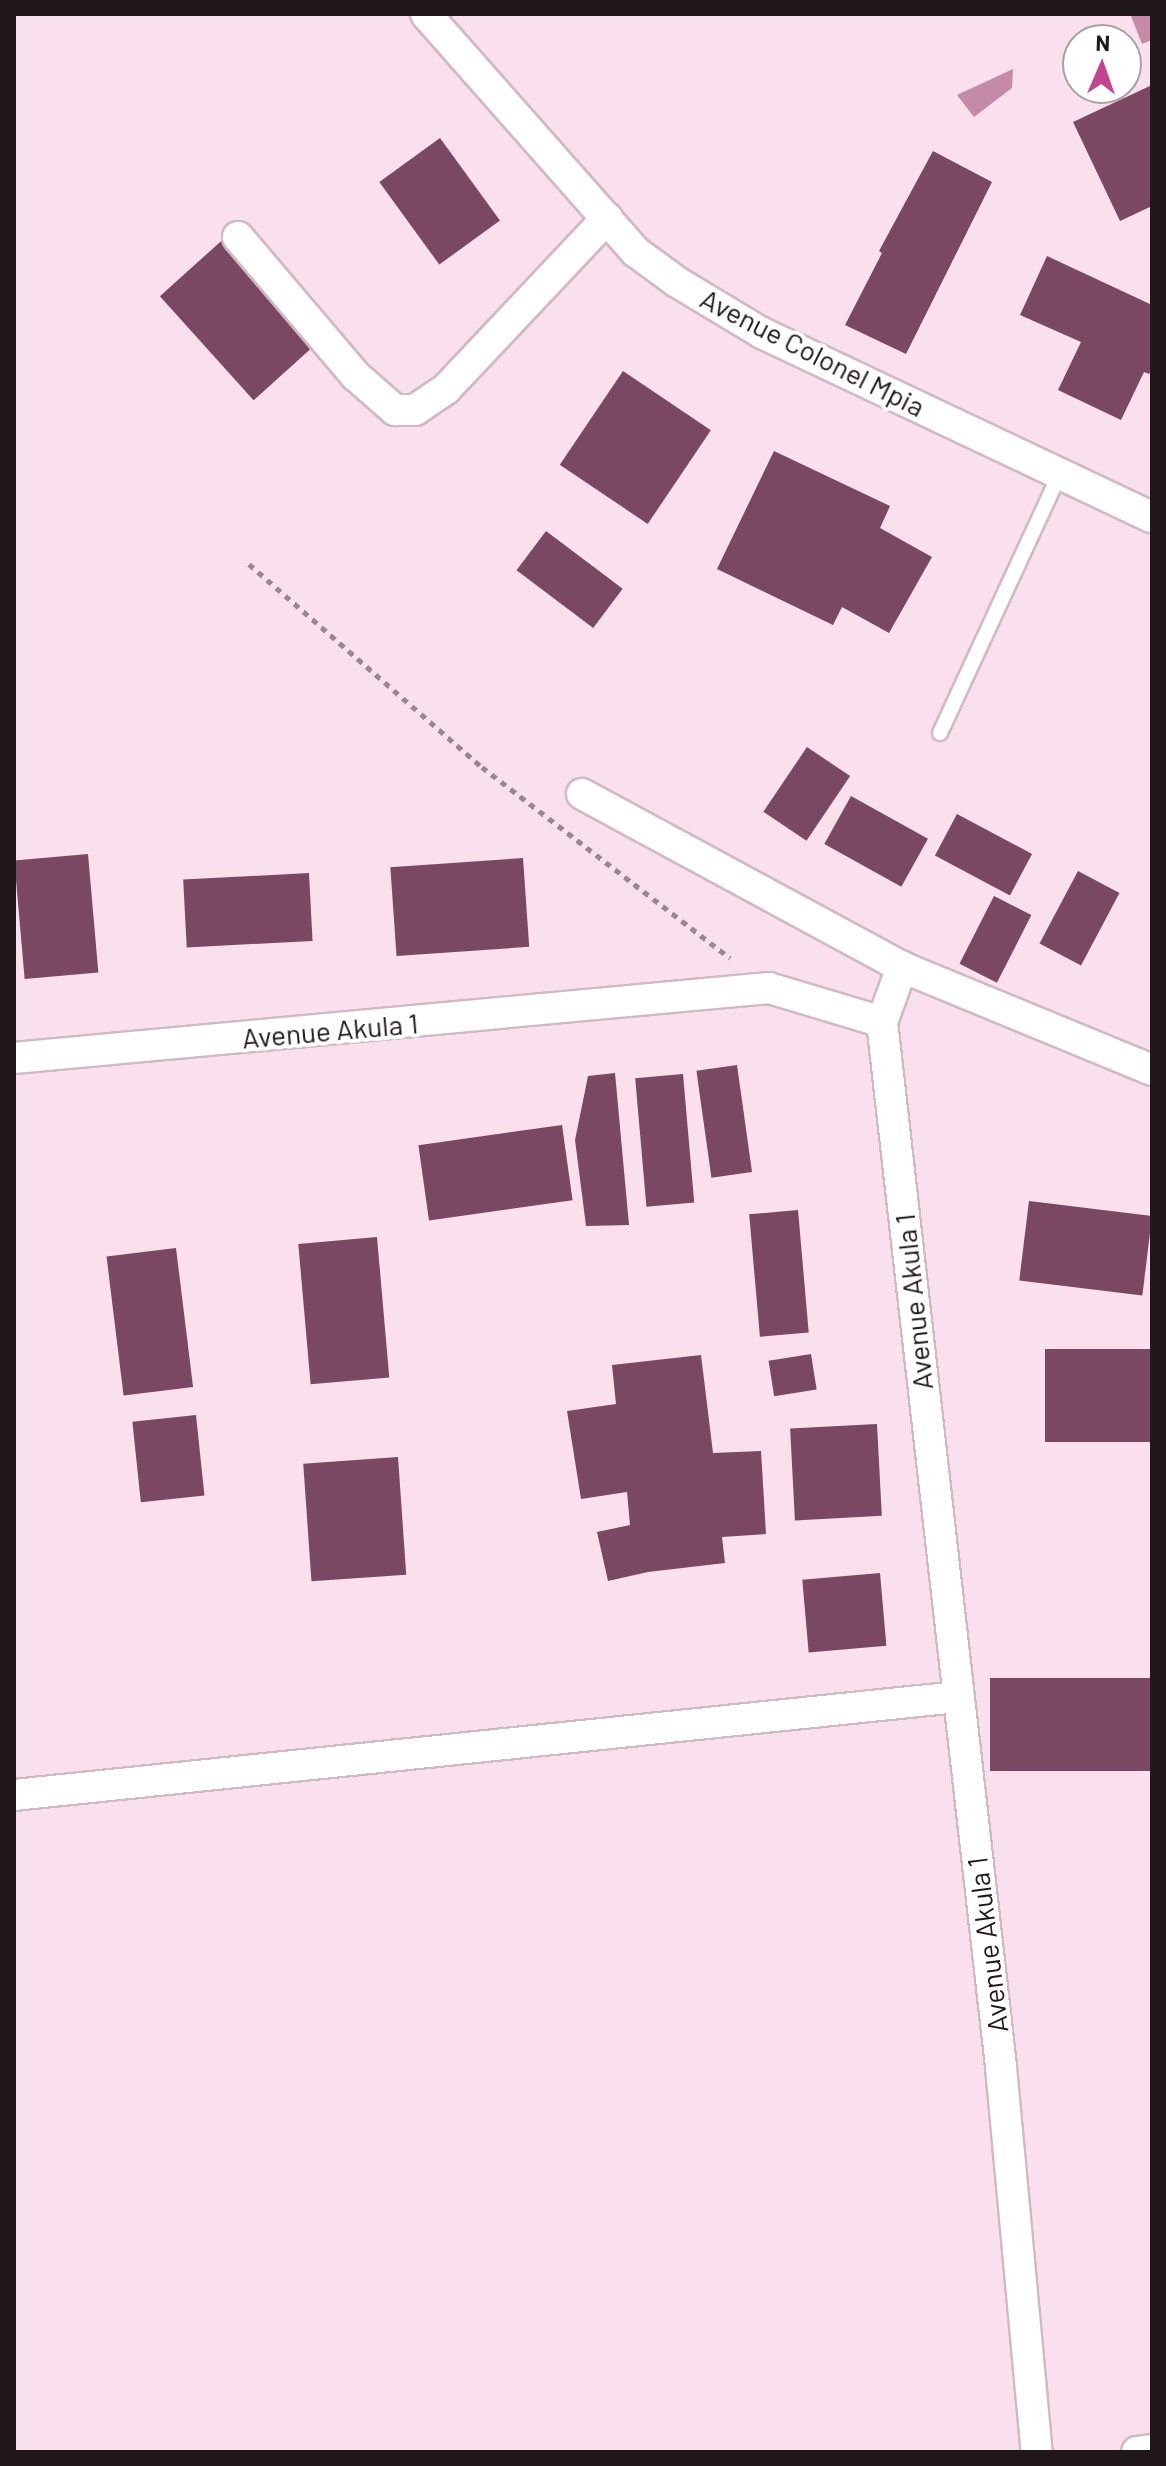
<!DOCTYPE html>
<html>
<head>
<meta charset="utf-8">
<style>
	body { margin:0 }
	#map { position:relative; width:1166px; height:2466px; overflow:hidden; background:#fae0ec; font-family:Barlow,sans-serif }
	div>[style] { position:absolute }
	.water>* { inset:0; background:#c38ba8 }
	.building>* { inset:0; background:#7a4863; transform-origin:0 0 }
	.path>* { height:5px; margin-top:-2.5px; transform-origin:0; background:repeating-linear-gradient(90deg,#99868f 0 6px,transparent 0 12px) }
	.roads { filter:drop-shadow(2px 0 #d1b9c4) drop-shadow(-2px 0 #d1b9c4) drop-shadow(0 2px #d1b9c4) drop-shadow(0 -2px #d1b9c4) }
	.service>* { height:14px; margin:-7px; padding:0 7px; transform-origin:7px; border-radius:7px; background:#fff }
	.minor>* { height:30px; margin:-15px; padding:0 15px; transform-origin:15px; border-radius:15px; background:#fff }
	span { translate:-50% -50%; white-space:nowrap; text-align:center; line-height:1.15; -webkit-text-stroke:8px #fff; paint-order:stroke }
	.street-label { font-size:28px; color:#20171b }
	.frame { position:absolute; inset:0; border:16px solid #20171b; pointer-events:none }
	.north { position:absolute; left:1062px; top:24px; width:80px; height:80px; box-sizing:border-box; background:#fff; border:2px solid #a6a2a4; border-radius:50%; rotate:2deg; font-size:22px; font-weight:700; line-height:32px; text-align:center; color:#20171b }
	.north::after { content:''; display:block; margin:auto; width:28px; height:36px; background:#c2438f; clip-path:polygon(50% 0,100% 100%,50% 72%,0 100%) }
</style>
</head>
<body>
<div id="map">
	<div class="water">
		<i style="clip-path:polygon(1135px 14px,1152px 14px,1152px 40px,1142px 44px,1131px 16px)"></i>
		<i style="clip-path:polygon(1013px 69px,1012px 88px,974px 117px,957px 95px)"></i>
	</div>
	<div class="building">
		<i style="clip-path:polygon(1152px 85px,1152px 206px,1120px 221px,1073px 122px)"></i>
		<i style="left:440px;top:138px;width:102px;height:75px;rotate:54deg"></i>
		<i style="clip-path:polygon(933px 151px,992px 182px,906px 354px,845px 325px,882px 253px,879px 251px)"></i>
		<i style="left:229px;top:234px;width:140px;height:93px;rotate:48deg"></i>
		<i style="clip-path:polygon(1047px 256px,1152px 305px,1152px 367px,1149px 374px,1144px 372px,1121px 420px,1058px 390px,1081px 342px,1020px 315px)"></i>
		<i style="left:623px;top:371px;width:106px;height:113px;rotate:34deg"></i>
		<i style="clip-path:polygon(774px 451px,890px 506px,880px 528px,932px 557px,889px 633px,842px 607px,833px 625px,717px 569px)"></i>
		<i style="left:546px;top:531px;width:96px;height:49px;rotate:37deg"></i>
		<i style="left:807px;top:747px;width:52px;height:78px;rotate:34deg"></i>
		<i style="left:851px;top:796px;width:88px;height:55px;rotate:29deg"></i>
		<i style="left:957px;top:814px;width:85px;height:47px;rotate:28deg"></i>
		<i style="left:88px;top:854px;width:119px;height:74px;rotate:85deg"></i>
		<i style="left:523px;top:858px;width:89px;height:133px;rotate:86deg"></i>
		<i style="left:1078px;top:871px;width:47px;height:82px;rotate:28deg"></i>
		<i style="left:309px;top:873px;width:68px;height:126px;rotate:87deg"></i>
		<i style="left:994px;top:896px;width:42px;height:76px;rotate:27deg"></i>
		<i style="left:737px;top:1065px;width:108px;height:41px;rotate:82deg"></i>
		<i style="clip-path:polygon(615px 1073px,629px 1225px,586px 1226px,575px 1140px,588px 1076px)"></i>
		<i style="left:683px;top:1074px;width:129px;height:48px;rotate:85deg"></i>
		<i style="left:562px;top:1125px;width:76px;height:145px;rotate:82deg"></i>
		<i style="left:1029px;top:1201px;width:124px;height:80px;rotate:7deg"></i>
		<i style="left:798px;top:1210px;width:123px;height:49px;rotate:85deg"></i>
		<i style="left:377px;top:1237px;width:141px;height:79px;rotate:85deg"></i>
		<i style="left:176px;top:1248px;width:140px;height:70px;rotate:83deg"></i>
		<i style="left:1152px;top:1349px;width:93px;height:107px;rotate:90deg"></i>
		<i style="left:811px;top:1354px;width:36px;height:43px;rotate:81deg"></i>
		<i style="clip-path:polygon(701px 1355px,713px 1453px,761px 1451px,766px 1534px,722px 1537px,725px 1563px,648px 1572px,608px 1581px,597px 1532px,630px 1525px,627px 1492px,581px 1499px,567px 1411px,616px 1404px,612px 1365px)"></i>
		<i style="left:196px;top:1415px;width:81px;height:64px;rotate:84deg"></i>
		<i style="left:877px;top:1424px;width:92px;height:87px;rotate:87deg"></i>
		<i style="left:398px;top:1457px;width:118px;height:95px;rotate:86deg"></i>
		<i style="left:880px;top:1573px;width:73px;height:78px;rotate:85deg"></i>
		<i style="left:1152px;top:1678px;width:93px;height:162px;rotate:90deg"></i>
	</div>
	<div class="path">
		<i style="left:249px;top:564px;width:309px;rotate:41.1deg"></i>
		<i style="left:482px;top:767px;width:313px;rotate:37.6deg"></i>
	</div>
	<div class="roads">
		<div class="service">
			<i style="left:940px;top:733px;width:286px;rotate:-65.2deg"></i>
		</div>
		<div class="minor">
			<i style="left:426px;top:14px;width:317px;rotate:48.6deg"></i>
			<i style="left:636px;top:252px;width:51px;rotate:36.2deg"></i>
			<i style="left:677px;top:282px;width:99px;rotate:31deg"></i>
			<i style="left:762px;top:333px;width:431px;rotate:25.3deg"></i>
			<i style="left:238px;top:237px;width:182px;rotate:49.7deg"></i>
			<i style="left:356px;top:376px;width:52px;rotate:41.1deg"></i>
			<i style="left:395px;top:410px;width:20px"></i>
			<i style="left:415px;top:410px;width:37px;rotate:-34deg"></i>
			<i style="left:446px;top:389px;width:235px;rotate:-46.7deg"></i>
			<i style="left:582px;top:794px;width:364px;rotate:28.4deg"></i>
			<i style="left:902px;top:967px;width:270px;rotate:22.4deg"></i>
			<i style="left:882px;top:1022px;width:59px;rotate:-70deg"></i>
			<i style="left:14px;top:1058px;width:758px;rotate:-5.3deg"></i>
			<i style="left:769px;top:988px;width:118px;rotate:16.7deg"></i>
			<i style="left:882px;top:1022px;width:1052px;rotate:83.5deg"></i>
			<i style="left:1001px;top:2067px;width:387px;rotate:84.7deg"></i>
			<i style="left:14px;top:1795px;width:949px;rotate:-5.93deg"></i>
			<i style="left:1137px;top:2452px;width:15px;rotate:-8deg"></i>
		</div>
	</div>
	<div class="street-label">
		<span style="left:813px;top:352px;rotate:27deg">Avenue Colonel Mpia</span>
		<span style="left:330px;top:1030px;rotate:-5deg">Avenue Akula 1</span>
		<span style="left:913px;top:1302px;rotate:-96deg">Avenue Akula 1</span>
		<span style="left:987px;top:1945px;rotate:-97deg">Avenue Akula 1</span>
	</div>
	<div class="frame"></div>
	<div class="north">N</div>
</div>
</body>
</html>
